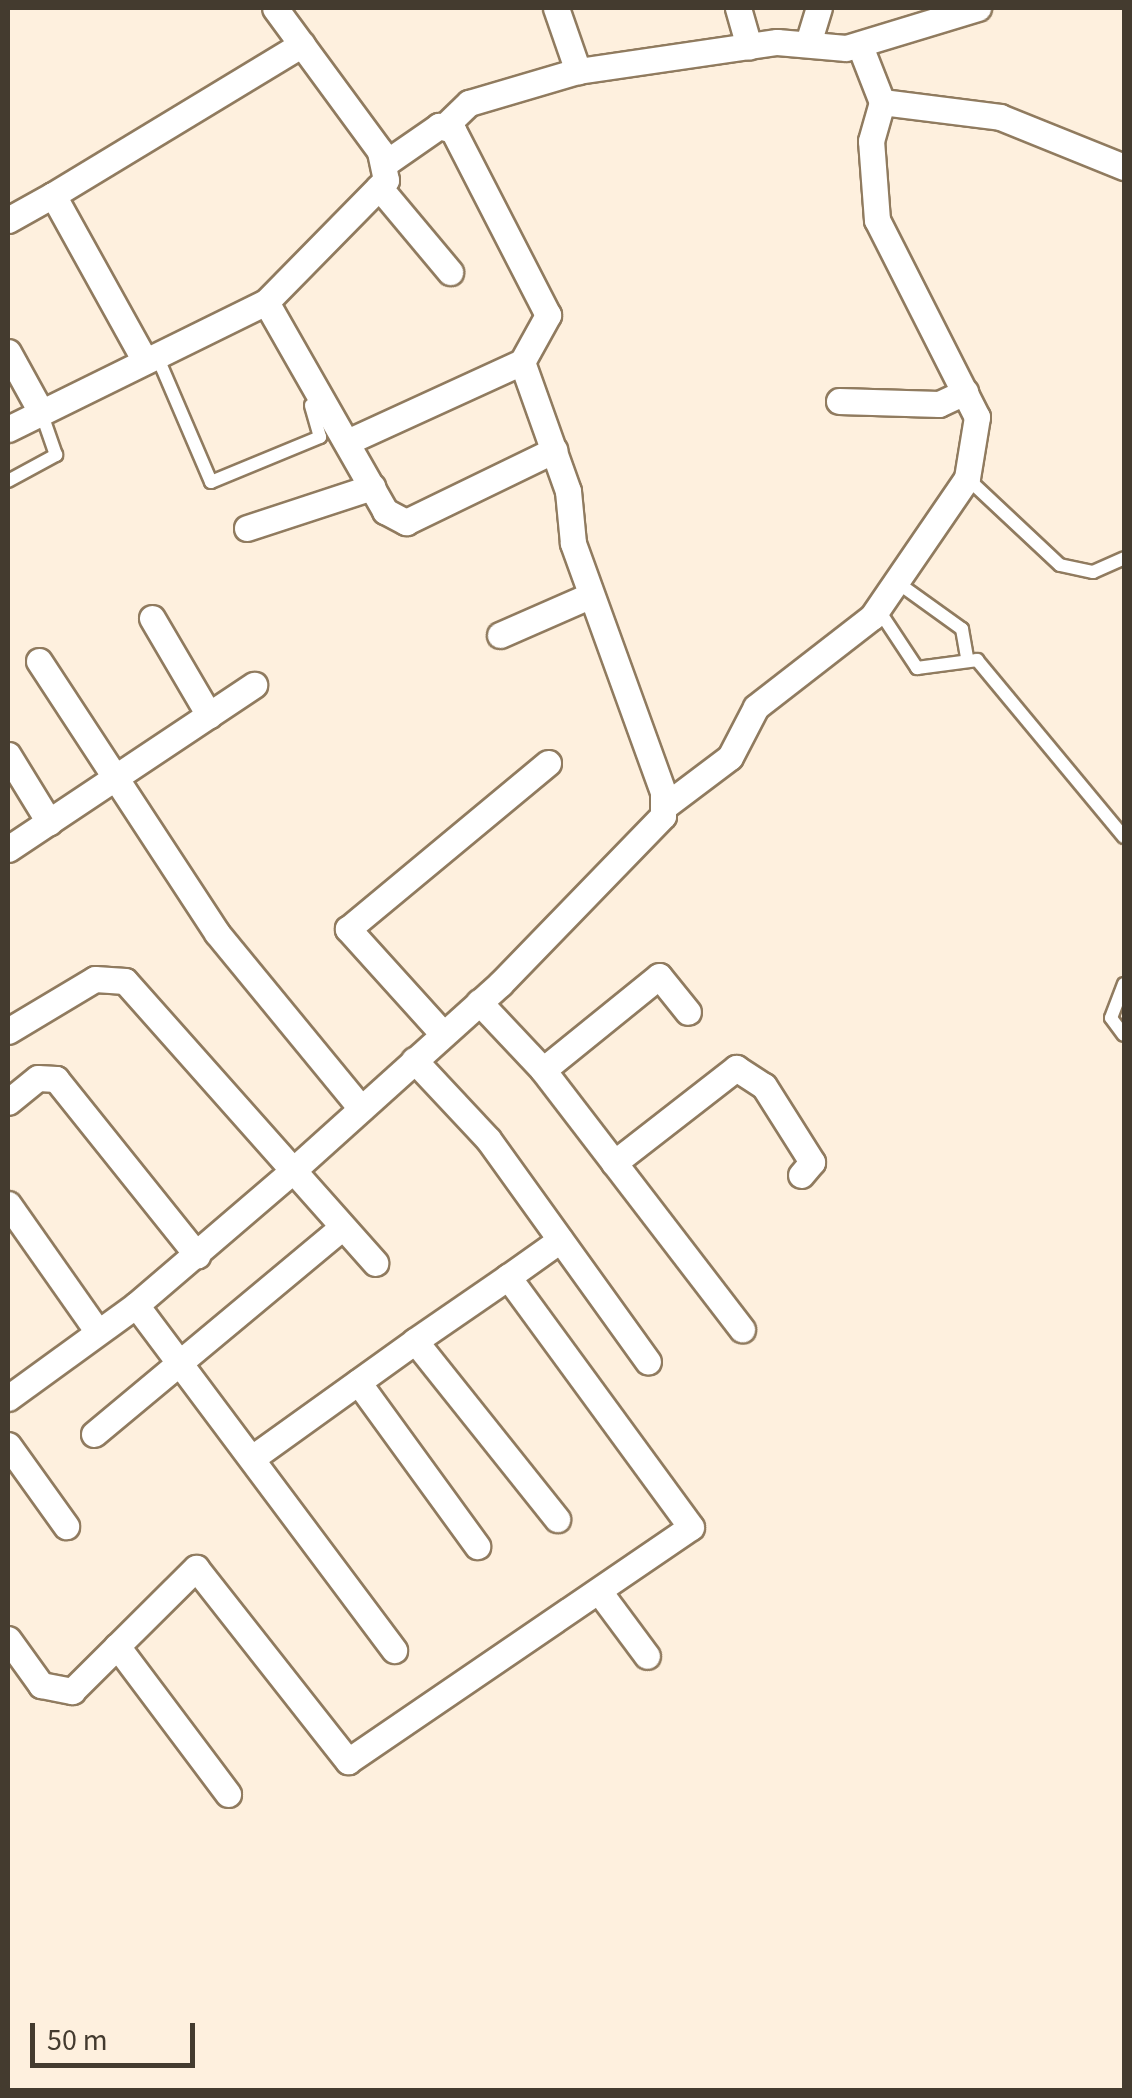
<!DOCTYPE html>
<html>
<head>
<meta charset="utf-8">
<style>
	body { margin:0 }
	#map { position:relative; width:1132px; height:2098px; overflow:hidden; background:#fef0de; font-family:"Source Sans 3",sans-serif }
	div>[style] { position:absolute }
	.roads { filter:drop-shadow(2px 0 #907b5f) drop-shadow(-2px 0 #907b5f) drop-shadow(0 2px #907b5f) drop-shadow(0 -2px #907b5f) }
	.service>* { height:12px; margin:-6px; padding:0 6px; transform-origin:6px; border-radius:6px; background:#fff }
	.minor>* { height:25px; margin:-12.5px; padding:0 12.5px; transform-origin:12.5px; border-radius:12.5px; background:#fff }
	span { translate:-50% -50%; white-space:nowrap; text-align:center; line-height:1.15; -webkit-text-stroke:8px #fef0de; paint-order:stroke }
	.frame { position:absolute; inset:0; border:10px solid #443b2f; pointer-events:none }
	.scale { position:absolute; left:30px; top:2023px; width:165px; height:45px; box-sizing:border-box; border:5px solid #443b2f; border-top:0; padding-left:12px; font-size:30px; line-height:35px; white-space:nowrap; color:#443b2f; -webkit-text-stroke:8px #fef0de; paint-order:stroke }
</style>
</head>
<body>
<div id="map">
	<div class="roads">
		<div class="service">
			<i style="left:157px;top:356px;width:137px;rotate:66.8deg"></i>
			<i style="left:211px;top:482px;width:118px;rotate:-22.4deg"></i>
			<i style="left:320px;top:437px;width:33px;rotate:-106deg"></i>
			<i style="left:967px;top:478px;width:127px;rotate:43.1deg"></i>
			<i style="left:1060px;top:565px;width:34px;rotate:12deg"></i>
			<i style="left:1093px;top:572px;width:34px;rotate:-24deg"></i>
			<i style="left:8px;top:481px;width:55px;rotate:-28.4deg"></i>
			<i style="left:56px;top:455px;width:46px;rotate:-109.2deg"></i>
			<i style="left:898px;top:583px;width:79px;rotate:35.7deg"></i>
			<i style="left:962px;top:629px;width:28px;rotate:80deg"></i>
			<i style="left:878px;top:609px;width:71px;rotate:56.5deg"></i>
			<i style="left:917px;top:668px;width:61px;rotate:-7.6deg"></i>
			<i style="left:977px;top:660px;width:230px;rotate:50.3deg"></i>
			<i style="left:1124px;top:984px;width:36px;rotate:111deg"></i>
			<i style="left:1111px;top:1018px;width:21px;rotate:53deg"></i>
		</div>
		<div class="minor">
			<i style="left:556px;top:8px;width:67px;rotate:70.8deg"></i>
			<i style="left:738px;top:8px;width:40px;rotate:74deg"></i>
			<i style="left:809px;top:40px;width:34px;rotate:-73deg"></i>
			<i style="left:860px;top:46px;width:60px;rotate:68.6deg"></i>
			<i style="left:882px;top:102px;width:119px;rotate:7.2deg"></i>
			<i style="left:1000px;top:117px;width:134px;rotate:22deg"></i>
			<i style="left:446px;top:125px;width:32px;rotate:-44deg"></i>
			<i style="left:469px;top:103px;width:114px;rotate:-16.4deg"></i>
			<i style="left:578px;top:71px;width:201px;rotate:-8.3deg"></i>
			<i style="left:777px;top:42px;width:69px;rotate:5deg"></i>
			<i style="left:846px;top:48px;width:138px;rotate:-16.9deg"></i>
			<i style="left:379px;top:187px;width:111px;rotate:50.1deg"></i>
			<i style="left:53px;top:195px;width:291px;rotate:-31.2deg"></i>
			<i style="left:8px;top:220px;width:51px;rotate:-29.1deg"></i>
			<i style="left:53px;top:195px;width:190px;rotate:61deg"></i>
			<i style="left:266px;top:302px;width:241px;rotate:60.3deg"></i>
			<i style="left:385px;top:511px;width:24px;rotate:28deg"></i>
			<i style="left:406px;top:522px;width:165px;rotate:-25.9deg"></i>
			<i style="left:8px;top:352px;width:68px;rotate:61.2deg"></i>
			<i style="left:839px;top:401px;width:100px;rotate:1.7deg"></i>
			<i style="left:939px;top:404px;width:29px;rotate:-25deg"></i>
			<i style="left:8px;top:429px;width:288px;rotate:-26.2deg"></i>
			<i style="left:266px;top:302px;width:171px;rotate:-45.5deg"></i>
			<i style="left:386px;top:180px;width:30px;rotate:-102deg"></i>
			<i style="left:380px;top:151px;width:177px;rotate:-126.3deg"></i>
			<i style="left:347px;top:442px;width:192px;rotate:-24.6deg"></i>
			<i style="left:247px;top:528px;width:132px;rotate:-18.2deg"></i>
			<i style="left:152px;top:618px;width:113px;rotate:59.6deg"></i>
			<i style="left:500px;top:635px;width:99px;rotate:-23.7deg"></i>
			<i style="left:39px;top:661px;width:325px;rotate:56.8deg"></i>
			<i style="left:217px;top:933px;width:227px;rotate:50.6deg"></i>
			<i style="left:8px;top:755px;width:79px;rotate:58.5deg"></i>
			<i style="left:665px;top:806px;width:81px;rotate:-37deg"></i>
			<i style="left:730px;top:757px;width:56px;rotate:-62.5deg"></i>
			<i style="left:756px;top:707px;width:147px;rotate:-37.8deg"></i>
			<i style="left:872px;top:617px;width:168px;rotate:-55.6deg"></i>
			<i style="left:967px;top:478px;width:62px;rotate:-80.7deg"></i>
			<i style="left:977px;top:417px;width:221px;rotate:-116.9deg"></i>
			<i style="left:877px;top:220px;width:79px;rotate:-94.3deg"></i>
			<i style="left:871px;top:141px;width:41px;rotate:-74.2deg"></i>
			<i style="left:8px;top:849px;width:296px;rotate:-33.7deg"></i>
			<i style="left:479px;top:1002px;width:93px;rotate:46.7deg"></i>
			<i style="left:543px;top:1070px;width:327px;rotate:52.5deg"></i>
			<i style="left:8px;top:1031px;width:101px;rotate:-30.9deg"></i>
			<i style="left:95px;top:979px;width:30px;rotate:4deg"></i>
			<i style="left:125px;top:981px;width:377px;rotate:48.4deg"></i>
			<i style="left:443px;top:1034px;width:142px;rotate:-132.1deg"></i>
			<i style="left:348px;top:929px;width:260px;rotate:-39.7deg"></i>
			<i style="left:414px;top:1060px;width:108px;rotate:46.9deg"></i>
			<i style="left:488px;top:1139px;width:274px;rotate:54.3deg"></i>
			<i style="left:543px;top:1070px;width:149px;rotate:-39deg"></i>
			<i style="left:659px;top:976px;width:46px;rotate:51.1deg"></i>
			<i style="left:8px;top:1102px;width:38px;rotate:-39deg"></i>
			<i style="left:38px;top:1078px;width:18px;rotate:3deg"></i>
			<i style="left:56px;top:1079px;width:226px;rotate:51.3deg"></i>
			<i style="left:614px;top:1163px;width:155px;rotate:-37.9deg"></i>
			<i style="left:736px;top:1068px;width:33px;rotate:33deg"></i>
			<i style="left:764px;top:1086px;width:90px;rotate:57.7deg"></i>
			<i style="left:812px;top:1162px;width:17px;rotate:130deg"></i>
			<i style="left:8px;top:1204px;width:156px;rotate:54.9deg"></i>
			<i style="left:508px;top:1277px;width:64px;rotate:-35.4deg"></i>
			<i style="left:136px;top:1305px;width:431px;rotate:53.2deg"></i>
			<i style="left:358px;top:1382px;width:203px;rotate:54deg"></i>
			<i style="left:8px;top:1398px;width:158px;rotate:-36deg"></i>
			<i style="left:136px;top:1305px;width:201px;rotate:-40.6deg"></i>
			<i style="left:289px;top:1174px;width:284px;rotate:-42deg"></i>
			<i style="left:500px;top:984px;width:234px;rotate:-45.9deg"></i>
			<i style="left:663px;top:816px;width:24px;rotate:-90deg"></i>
			<i style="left:663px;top:792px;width:265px;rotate:-109.9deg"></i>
			<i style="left:573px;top:543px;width:52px;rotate:-95.5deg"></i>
			<i style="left:568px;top:491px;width:137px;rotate:-109.6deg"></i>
			<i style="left:522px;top:362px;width:54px;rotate:-61deg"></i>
			<i style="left:548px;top:315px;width:208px;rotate:-117.2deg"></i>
			<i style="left:453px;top:130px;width:15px;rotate:-164deg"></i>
			<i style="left:439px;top:126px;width:63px;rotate:145.3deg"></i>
			<i style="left:94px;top:1434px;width:322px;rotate:-39.8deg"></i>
			<i style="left:8px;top:1445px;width:100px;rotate:54.4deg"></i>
			<i style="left:255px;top:1456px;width:197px;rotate:-35.7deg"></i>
			<i style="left:415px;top:1341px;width:228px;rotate:51.4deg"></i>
			<i style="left:601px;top:1594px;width:77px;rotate:53.4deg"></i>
			<i style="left:8px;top:1639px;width:57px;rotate:54.3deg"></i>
			<i style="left:41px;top:1685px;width:32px;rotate:11deg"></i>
			<i style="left:72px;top:1691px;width:175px;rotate:-44.8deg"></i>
			<i style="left:196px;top:1568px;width:246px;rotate:51.8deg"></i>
			<i style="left:348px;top:1761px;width:415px;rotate:-34.3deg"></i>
			<i style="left:691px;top:1527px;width:310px;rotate:-126.2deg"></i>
			<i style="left:508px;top:1277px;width:113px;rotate:145.5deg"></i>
			<i style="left:117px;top:1646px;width:185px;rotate:53.1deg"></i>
		</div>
	</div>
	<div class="frame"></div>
	<div class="scale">50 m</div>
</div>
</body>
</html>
